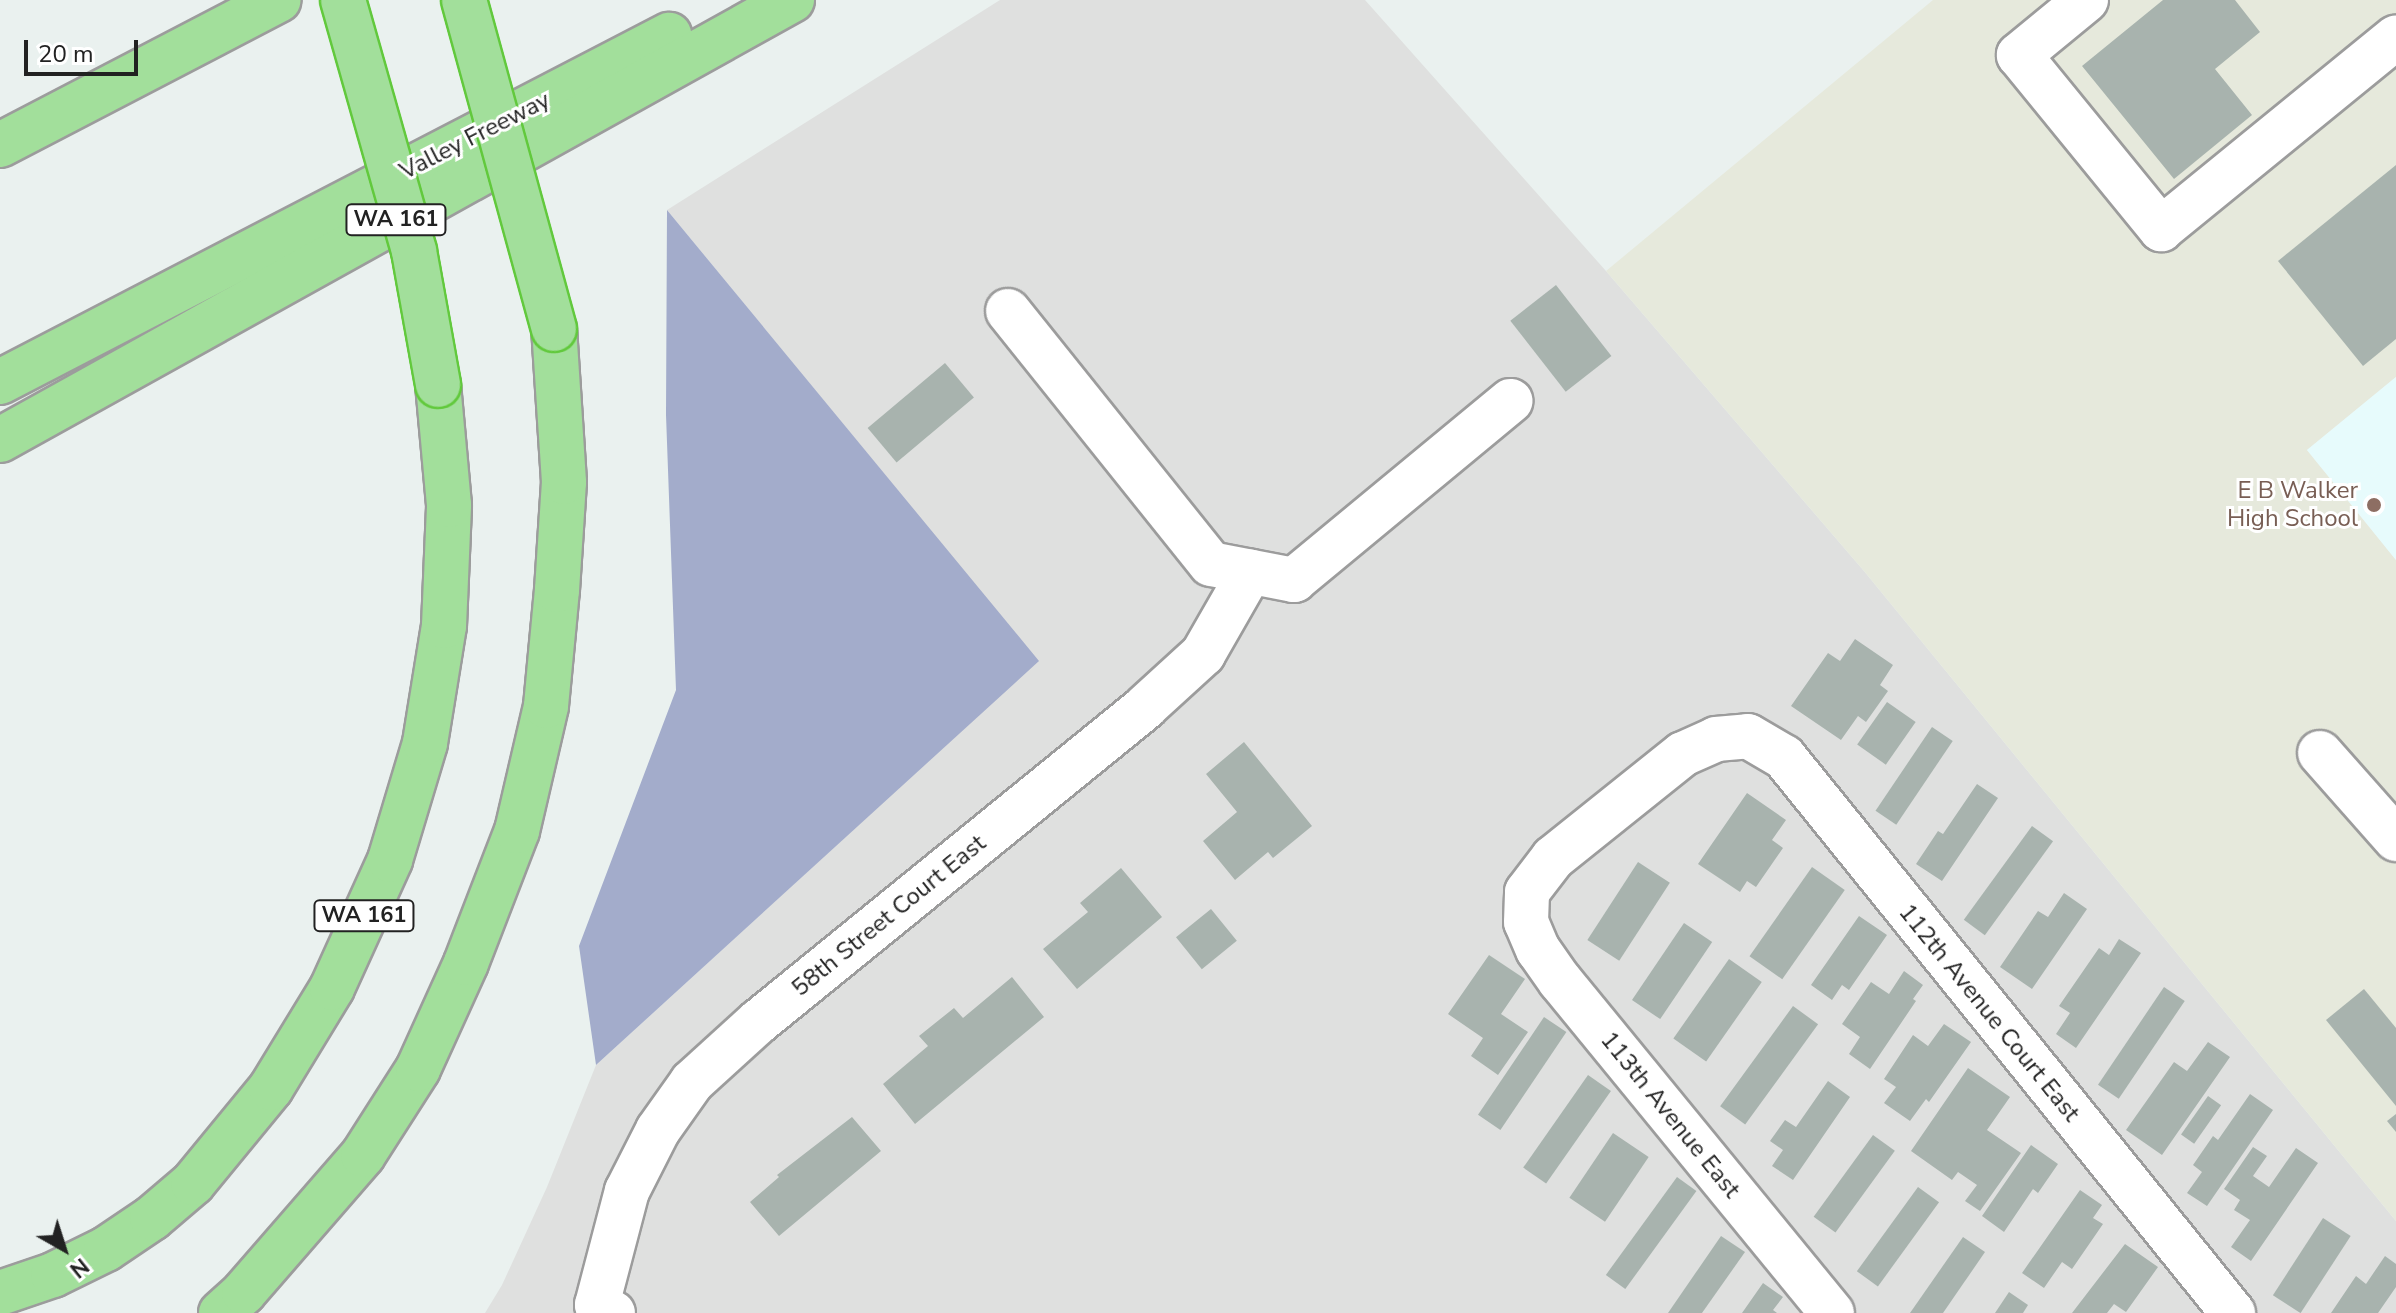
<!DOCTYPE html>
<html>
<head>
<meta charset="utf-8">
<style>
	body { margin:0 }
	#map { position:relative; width:2396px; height:1313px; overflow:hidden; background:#eaf1ef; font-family:"Nunito Sans",sans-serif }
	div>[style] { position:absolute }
	.residential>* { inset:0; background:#dfe0df }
	.industrial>* { inset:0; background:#e6e9dc }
	.education>* { inset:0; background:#e7fbfc }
	.forest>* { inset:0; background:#a3accb }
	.building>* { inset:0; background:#a8b3ae; transform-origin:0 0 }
	.roads { filter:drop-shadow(2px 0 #9c9c9c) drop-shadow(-2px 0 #9c9c9c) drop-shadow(0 2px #9c9c9c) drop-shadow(0 -2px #9c9c9c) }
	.minor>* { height:44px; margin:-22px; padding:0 22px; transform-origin:22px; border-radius:22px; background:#fff }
	.highway>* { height:44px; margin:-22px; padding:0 22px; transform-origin:22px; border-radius:22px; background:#a2df9b }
	.bridges { filter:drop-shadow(2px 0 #62c93d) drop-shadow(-2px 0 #62c93d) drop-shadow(0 2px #62c93d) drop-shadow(0 -2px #62c93d) }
	.highway-bridge>* { height:44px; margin:-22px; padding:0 22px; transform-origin:22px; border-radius:22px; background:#a2df9b }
	.dots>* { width:22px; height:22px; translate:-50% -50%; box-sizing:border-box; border:4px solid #fff; border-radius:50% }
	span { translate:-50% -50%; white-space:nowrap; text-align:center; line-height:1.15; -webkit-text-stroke:6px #fff; paint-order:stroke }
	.shield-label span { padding:2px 6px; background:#fff; border:2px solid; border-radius:6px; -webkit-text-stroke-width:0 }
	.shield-label { font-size:22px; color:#222; font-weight:700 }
	.street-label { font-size:24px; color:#222 }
	.education-label { font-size:24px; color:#785e54 }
	.right { translate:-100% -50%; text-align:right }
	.north { position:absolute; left:24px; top:1209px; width:80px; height:80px; -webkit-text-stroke:6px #fff; paint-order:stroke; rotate:141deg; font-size:22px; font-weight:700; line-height:32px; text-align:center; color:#222 }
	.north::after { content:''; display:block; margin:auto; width:28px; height:36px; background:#222; clip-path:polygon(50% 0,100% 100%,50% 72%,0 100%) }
	.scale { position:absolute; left:24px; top:40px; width:114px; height:36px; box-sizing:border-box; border:4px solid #222; border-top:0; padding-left:10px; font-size:24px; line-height:28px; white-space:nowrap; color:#222; -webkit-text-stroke:6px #fff; paint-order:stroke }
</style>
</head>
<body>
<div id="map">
	<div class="residential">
		<i style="clip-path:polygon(1000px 0,1365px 0,1606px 271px,1864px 571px,2396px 1221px,2396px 1313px,485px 1313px,502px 1285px,547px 1187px,596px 1065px,1038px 661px,667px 210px)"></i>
	</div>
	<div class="industrial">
		<i style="clip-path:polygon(1933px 0,2396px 0,2396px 377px,2307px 450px,2396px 560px,2396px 1221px,1864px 571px,1606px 271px)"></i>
	</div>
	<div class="education">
		<i style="clip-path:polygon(2396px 377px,2396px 560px,2307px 450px)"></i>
	</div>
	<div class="forest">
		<i style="clip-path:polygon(667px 210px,1039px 661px,596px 1065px,579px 946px,676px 690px,666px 415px)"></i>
	</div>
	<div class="building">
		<i style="clip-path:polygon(2163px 0,2235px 0,2260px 32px,2215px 69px,2252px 115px,2174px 179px,2082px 66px)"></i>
		<i style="clip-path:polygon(2396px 165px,2396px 339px,2363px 366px,2278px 261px)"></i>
		<i style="left:1556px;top:285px;width:90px;height:58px;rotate:52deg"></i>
		<i style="left:945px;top:363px;width:45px;height:101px;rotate:50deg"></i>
		<i style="clip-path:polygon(1855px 639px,1893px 665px,1880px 685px,1888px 691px,1866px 722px,1858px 716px,1841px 740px,1791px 706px,1828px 653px,1840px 661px)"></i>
		<i style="left:1887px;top:702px;width:35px;height:52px;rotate:35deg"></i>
		<i style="left:1932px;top:727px;width:25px;height:101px;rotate:34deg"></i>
		<i style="clip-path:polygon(1244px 742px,1312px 826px,1273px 858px,1268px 852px,1235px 880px,1203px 841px,1237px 812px,1206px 774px)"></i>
		<i style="clip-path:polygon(1977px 784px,1998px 798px,1942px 881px,1916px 864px,1938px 831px,1943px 834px)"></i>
		<i style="clip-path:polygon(1747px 793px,1786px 820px,1772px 840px,1783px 848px,1756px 887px,1747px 881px,1740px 892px,1698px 864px)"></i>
		<i style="left:2032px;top:826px;width:26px;height:116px;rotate:36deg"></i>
		<i style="left:1638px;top:862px;width:38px;height:93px;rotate:33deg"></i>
		<i style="left:1812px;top:867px;width:40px;height:109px;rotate:35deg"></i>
		<i style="clip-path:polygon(1121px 868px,1162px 917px,1077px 989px,1043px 949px,1088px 912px,1080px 903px)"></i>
		<i style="clip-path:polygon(2064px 893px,2087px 909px,2032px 989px,2000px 967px,2038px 911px,2048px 917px)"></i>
		<i style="left:1211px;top:909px;width:41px;height:45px;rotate:51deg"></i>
		<i style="clip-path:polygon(1859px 916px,1887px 935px,1849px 990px,1842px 985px,1832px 1000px,1811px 985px)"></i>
		<i style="left:1684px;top:923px;width:34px;height:93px;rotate:34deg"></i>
		<i style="clip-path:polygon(2119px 939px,2141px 953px,2076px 1048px,2056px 1034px,2070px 1013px,2059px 1006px,2099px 948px,2109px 955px)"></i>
		<i style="clip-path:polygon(1489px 955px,1525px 979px,1501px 1014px,1528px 1032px,1498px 1075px,1471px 1056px,1483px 1038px,1448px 1014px)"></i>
		<i style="left:1729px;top:959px;width:40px;height:97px;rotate:35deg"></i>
		<i style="clip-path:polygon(1904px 971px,1923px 985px,1913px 999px,1916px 1001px,1870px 1069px,1849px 1054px,1860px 1037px,1842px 1024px,1871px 982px,1889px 994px)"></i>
		<i style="clip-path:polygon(1012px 977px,1044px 1017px,915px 1124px,883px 1084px,928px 1046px,919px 1036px,954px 1008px,963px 1018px)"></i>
		<i style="left:2164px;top:987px;width:25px;height:118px;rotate:34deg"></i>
		<i style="clip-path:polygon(2364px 989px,2396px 1028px,2396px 1106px,2326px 1020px)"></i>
		<i style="left:1793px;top:1006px;width:31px;height:124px;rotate:36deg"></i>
		<i style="left:1544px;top:1017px;width:27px;height:118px;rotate:34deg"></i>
		<i style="clip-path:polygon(1944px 1024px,1971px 1042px,1929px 1102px,1926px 1099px,1910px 1121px,1884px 1103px,1896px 1087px,1884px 1079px,1913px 1035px,1928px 1046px)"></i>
		<i style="clip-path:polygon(2208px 1042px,2230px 1057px,2162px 1155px,2126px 1130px,2174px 1062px,2187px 1071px)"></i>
		<i style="clip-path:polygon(1968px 1068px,2010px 1097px,1987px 1130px,2021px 1153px,1980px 1211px,1965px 1201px,1977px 1185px,1958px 1172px,1952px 1180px,1911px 1151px)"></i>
		<i style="left:1588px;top:1075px;width:28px;height:113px;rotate:35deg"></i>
		<i style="clip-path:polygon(1828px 1081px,1850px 1097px,1793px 1180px,1772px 1166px,1783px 1150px,1770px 1141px,1785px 1120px,1796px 1127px)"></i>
		<i style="clip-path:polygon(2250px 1094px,2273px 1110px,2207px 1206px,2187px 1193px,2202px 1172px,2193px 1165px,2213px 1136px,2218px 1140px)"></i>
		<i style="left:2208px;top:1096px;width:16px;height:47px;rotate:35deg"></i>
		<i style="clip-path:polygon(2396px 1114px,2396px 1132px,2387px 1121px)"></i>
		<i style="clip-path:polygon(852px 1117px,881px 1151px,779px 1236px,750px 1202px,779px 1177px,777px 1175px)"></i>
		<i style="left:1613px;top:1133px;width:43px;height:78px;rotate:34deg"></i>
		<i style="left:1873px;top:1135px;width:27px;height:101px;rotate:36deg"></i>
		<i style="clip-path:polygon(2031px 1145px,2058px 1164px,2038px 1193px,2033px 1189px,2004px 1232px,1982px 1216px)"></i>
		<i style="clip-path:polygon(2253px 1147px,2267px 1156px,2253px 1176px,2269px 1187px,2296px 1148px,2318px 1163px,2251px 1261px,2231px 1247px,2250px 1220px,2234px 1210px,2240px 1200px,2224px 1189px)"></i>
		<i style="left:1677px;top:1177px;width:24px;height:121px;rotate:36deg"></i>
		<i style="left:1918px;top:1187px;width:26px;height:104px;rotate:36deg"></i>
		<i style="clip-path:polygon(2080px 1190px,2102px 1205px,2093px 1218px,2103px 1224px,2072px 1269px,2062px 1262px,2044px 1288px,2022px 1273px)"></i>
		<i style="left:2323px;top:1218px;width:33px;height:92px;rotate:33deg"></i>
		<i style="clip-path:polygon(1721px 1236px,1745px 1252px,1702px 1313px,1668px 1313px)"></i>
		<i style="clip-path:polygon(1963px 1237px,1985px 1252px,1943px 1313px,1910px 1313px)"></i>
		<i style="clip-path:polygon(2125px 1244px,2158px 1267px,2126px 1312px,2114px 1304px,2107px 1313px,2072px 1313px)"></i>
		<i style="clip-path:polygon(2385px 1256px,2396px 1264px,2396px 1287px,2378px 1313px,2331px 1313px,2356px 1276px,2366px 1284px)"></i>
		<i style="clip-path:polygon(1763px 1283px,1783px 1297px,1773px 1310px,1777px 1313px,1742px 1313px)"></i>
		<i style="clip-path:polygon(2009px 1292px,2028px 1305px,2023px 1313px,1995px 1313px)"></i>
	</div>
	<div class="roads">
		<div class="minor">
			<i style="left:2086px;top:0;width:87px;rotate:140.6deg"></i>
			<i style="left:2019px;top:55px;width:225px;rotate:50.8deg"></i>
			<i style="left:2161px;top:229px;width:303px;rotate:-39.2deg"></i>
			<i style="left:1008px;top:311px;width:324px;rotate:51.3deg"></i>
			<i style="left:1211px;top:564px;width:85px;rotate:10.9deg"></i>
			<i style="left:1294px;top:580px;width:281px;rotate:-39.6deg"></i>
			<i style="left:2320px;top:753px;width:115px;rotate:48.5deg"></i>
			<i style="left:613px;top:1313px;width:18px;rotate:-153deg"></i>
			<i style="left:597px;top:1305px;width:118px;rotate:-75.3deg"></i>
			<i style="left:627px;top:1191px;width:68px;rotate:-63.1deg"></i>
			<i style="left:658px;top:1130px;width:59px;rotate:-54.7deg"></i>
			<i style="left:692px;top:1082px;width:89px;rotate:-42.3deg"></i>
			<i style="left:758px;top:1022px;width:499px;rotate:-39.1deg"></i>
			<i style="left:1145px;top:707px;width:79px;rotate:-42.4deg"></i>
			<i style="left:1203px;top:654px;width:95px;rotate:-60.2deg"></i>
			<i style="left:1832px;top:1313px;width:429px;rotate:-129.3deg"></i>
			<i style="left:1560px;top:981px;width:38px;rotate:-125deg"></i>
			<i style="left:1538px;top:950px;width:30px;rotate:-113deg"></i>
			<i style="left:1526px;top:922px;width:30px;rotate:-88deg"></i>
			<i style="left:1527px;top:892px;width:43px;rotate:-52.6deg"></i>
			<i style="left:1553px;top:858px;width:166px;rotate:-38.7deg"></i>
			<i style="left:1683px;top:754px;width:36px;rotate:-24deg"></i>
			<i style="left:1716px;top:739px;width:32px;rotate:-5deg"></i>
			<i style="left:1748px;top:736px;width:42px;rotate:30.3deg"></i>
			<i style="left:1784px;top:757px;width:715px;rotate:51.08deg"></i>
		</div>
		<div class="highway">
			<i style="left:0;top:145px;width:314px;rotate:-27.5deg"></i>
			<i style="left:0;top:382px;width:754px;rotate:-27.42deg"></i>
			<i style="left:0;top:440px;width:906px;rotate:-29.05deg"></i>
			<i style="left:0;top:1293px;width:56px;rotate:-18.8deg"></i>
			<i style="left:53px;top:1275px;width:59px;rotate:-26.1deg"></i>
			<i style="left:106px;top:1249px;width:55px;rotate:-34deg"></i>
			<i style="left:152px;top:1218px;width:54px;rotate:-40.5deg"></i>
			<i style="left:193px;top:1183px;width:123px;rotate:-50.6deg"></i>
			<i style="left:271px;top:1088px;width:117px;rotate:-58.6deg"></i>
			<i style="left:332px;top:988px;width:141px;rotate:-65.6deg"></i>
			<i style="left:390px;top:860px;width:122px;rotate:-73.3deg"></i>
			<i style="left:425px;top:743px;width:119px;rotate:-80.8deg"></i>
			<i style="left:444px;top:626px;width:121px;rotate:-87.6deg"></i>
			<i style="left:449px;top:505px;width:121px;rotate:-95.2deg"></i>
			<i style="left:221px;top:1313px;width:31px;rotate:-42deg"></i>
			<i style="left:244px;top:1292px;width:181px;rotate:-49deg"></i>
			<i style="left:363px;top:1155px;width:102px;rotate:-57.4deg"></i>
			<i style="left:418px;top:1069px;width:116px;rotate:-65.6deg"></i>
			<i style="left:466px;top:963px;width:142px;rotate:-68.9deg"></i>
			<i style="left:517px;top:831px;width:128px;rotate:-76.9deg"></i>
			<i style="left:546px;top:706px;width:117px;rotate:-84.6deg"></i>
			<i style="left:557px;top:590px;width:108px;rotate:-86.3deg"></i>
			<i style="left:564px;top:482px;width:153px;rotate:-93.7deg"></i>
		</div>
	</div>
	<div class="bridges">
		<div class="highway-bridge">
			<i style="left:343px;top:0;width:261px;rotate:74.2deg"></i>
			<i style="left:414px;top:251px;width:136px;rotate:79.8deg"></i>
			<i style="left:464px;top:0;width:341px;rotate:74.7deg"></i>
		</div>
	</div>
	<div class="dots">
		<i style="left:2374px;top:505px;background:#8d6e63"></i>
	</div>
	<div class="shield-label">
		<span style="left:396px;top:220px">WA 161</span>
		<span style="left:364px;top:916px">WA 161</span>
	</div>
	<div class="street-label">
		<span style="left:475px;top:136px;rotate:-27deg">Valley Freeway</span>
		<span style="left:889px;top:916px;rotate:-39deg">58th Street Court East</span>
		<span style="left:1989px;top:1013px;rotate:51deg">112th Avenue Court East</span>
		<span style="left:1670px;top:1115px;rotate:51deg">113th Avenue East</span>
	</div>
	<div class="education-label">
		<span class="right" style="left:2358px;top:505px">E B Walker<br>High School</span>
	</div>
	<div class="north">N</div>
	<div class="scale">20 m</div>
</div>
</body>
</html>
